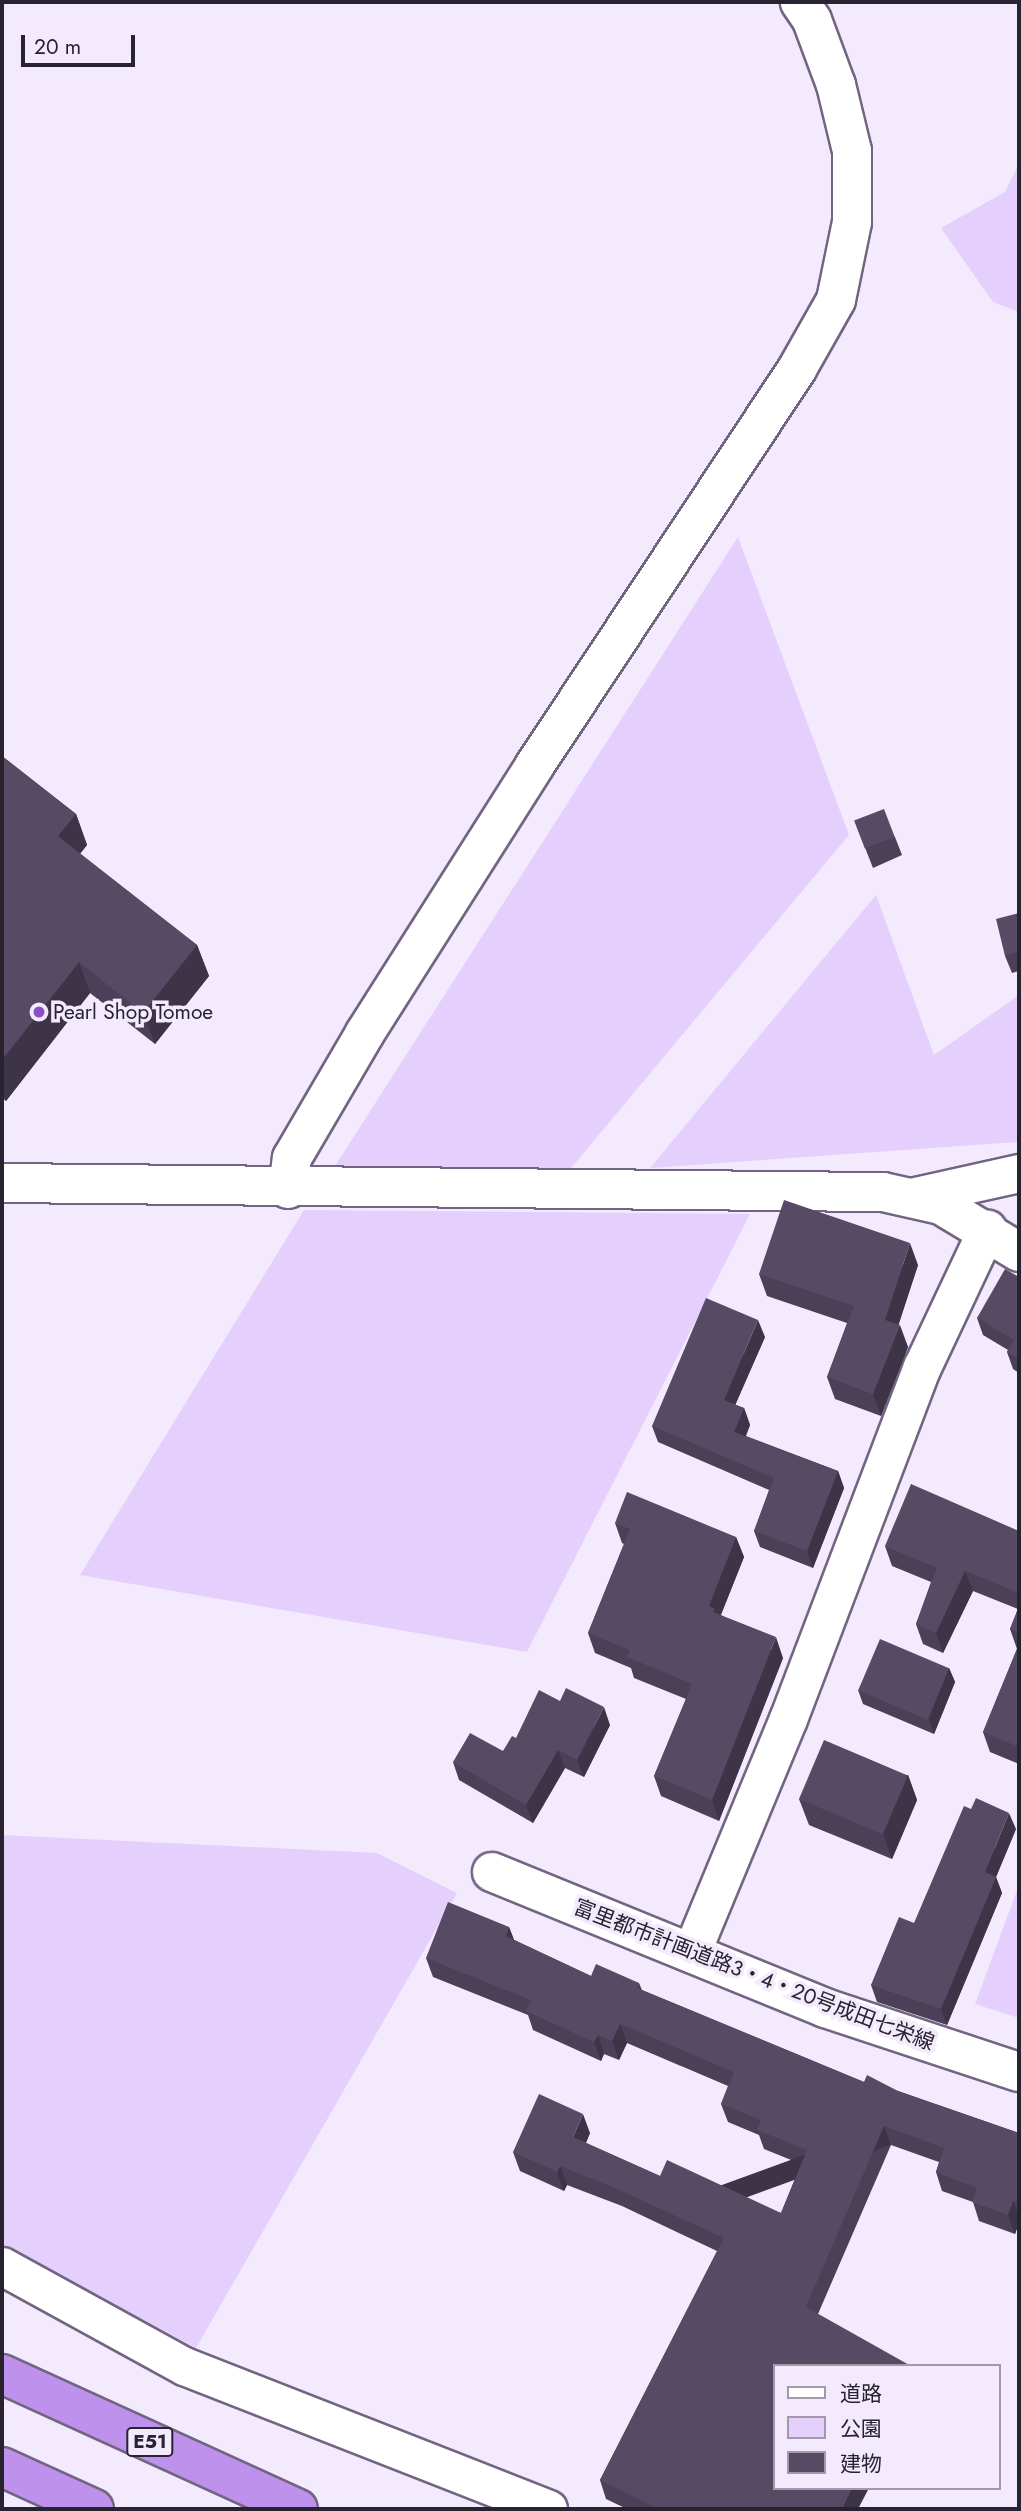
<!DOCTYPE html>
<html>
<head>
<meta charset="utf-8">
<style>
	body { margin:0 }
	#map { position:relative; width:1021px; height:2511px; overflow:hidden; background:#f3eafd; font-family:Jost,"Noto Sans JP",sans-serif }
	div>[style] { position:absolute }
	.green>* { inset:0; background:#e5d0fd }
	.roads { filter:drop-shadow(2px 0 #726581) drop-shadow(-2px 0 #726581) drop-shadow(0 2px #726581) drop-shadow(0 -2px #726581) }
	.street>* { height:37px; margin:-18.5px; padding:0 18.5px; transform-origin:18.5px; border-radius:18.5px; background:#fff }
	.secondary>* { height:38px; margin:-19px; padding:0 19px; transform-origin:19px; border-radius:19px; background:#fff }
	.highway>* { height:38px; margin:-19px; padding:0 19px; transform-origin:19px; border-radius:19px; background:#be91ed }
	.wall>* { inset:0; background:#4b4057 }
	.shaded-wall>* { inset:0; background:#3d3447; transform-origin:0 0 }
	.building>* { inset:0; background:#574a65; transform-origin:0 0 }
	.dots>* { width:19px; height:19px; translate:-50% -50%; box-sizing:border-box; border:4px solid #f3eafd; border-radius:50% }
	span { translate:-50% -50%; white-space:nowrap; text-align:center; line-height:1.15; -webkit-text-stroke:7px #f3eafd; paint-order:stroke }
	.shield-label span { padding:2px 5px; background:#f3eafd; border:2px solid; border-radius:5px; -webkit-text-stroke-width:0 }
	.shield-label { font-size:19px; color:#28232e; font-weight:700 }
	.poi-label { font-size:21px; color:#28232e }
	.left { translate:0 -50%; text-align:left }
	.street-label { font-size:21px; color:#28232e }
	.frame { position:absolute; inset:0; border:4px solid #28232e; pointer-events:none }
	.legend { position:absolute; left:773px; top:2364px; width:228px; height:126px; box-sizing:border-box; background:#f3eafd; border:2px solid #a29aaa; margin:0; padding:9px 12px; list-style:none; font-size:21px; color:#28232e }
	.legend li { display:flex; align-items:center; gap:14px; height:35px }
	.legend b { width:35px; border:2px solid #a29aaa }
	.scale { position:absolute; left:21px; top:35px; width:114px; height:32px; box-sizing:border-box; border:4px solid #28232e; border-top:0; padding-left:9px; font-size:21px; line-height:24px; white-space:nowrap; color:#28232e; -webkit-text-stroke:5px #f3eafd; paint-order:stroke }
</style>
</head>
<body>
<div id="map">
	<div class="green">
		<i style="clip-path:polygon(1019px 164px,1019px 312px,993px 302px,941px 228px,1005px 192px)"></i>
		<i style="clip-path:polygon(738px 537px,849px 835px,571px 1168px,333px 1169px)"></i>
		<i style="clip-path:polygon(876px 895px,934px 1055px,1019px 995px,1019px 1142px,650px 1168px)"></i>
		<i style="clip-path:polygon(304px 1210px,750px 1214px,527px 1652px,80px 1575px)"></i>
		<i style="clip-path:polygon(2px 1835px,377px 1853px,457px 1893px,196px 2348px,2px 2244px)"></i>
		<i style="clip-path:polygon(1019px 1885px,1019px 2018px,975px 2004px)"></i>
	</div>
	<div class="roads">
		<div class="street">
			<i style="left:915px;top:1196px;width:107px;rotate:-12.5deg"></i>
			<i style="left:691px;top:1953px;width:253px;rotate:-67.5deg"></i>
			<i style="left:788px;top:1719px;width:377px;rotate:-69.2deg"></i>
			<i style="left:922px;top:1367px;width:153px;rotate:-64.8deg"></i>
			<i style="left:2px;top:2266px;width:208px;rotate:28.8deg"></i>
			<i style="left:184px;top:2366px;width:391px;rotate:21.4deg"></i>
		</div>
		<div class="secondary">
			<i style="left:2px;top:1183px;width:881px;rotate:0.59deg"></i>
			<i style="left:883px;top:1192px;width:59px;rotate:12.6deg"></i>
			<i style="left:941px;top:1205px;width:91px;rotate:31.1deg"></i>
			<i style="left:288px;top:1189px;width:31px;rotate:-83deg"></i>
			<i style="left:292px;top:1158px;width:145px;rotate:-59.7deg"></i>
			<i style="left:365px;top:1033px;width:317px;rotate:-57.6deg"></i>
			<i style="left:535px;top:765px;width:475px;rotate:-56.5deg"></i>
			<i style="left:797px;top:369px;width:79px;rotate:-60.5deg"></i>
			<i style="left:836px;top:300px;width:80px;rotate:-78.4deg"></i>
			<i style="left:852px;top:222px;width:71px;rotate:-90deg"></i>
			<i style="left:852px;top:151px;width:68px;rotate:-103.6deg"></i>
			<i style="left:836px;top:85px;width:69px;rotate:-110.3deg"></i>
			<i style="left:812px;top:20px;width:22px;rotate:-124deg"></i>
			<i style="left:492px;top:1872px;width:360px;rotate:22.2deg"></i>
			<i style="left:825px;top:2008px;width:204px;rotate:18.3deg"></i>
		</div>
		<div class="highway">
			<i style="left:2px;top:2374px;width:325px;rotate:24.5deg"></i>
			<i style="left:2px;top:2467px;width:101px;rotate:24.5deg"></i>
		</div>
	</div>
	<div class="wall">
		<i style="clip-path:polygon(2px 756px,76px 814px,87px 845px,80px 854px,197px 945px,209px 976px,155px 1044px,90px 993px,6px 1101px,2px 1098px)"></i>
		<i style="clip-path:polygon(855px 822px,895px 837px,902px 855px,873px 868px)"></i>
		<i style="clip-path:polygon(1019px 913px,1019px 971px,1012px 973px,1005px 956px)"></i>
		<i style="clip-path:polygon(918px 1265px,898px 1325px,908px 1347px,881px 1416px,835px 1399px,827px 1377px,847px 1323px,767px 1296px,759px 1274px)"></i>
		<i style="clip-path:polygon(1019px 1277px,1019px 1373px,1013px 1369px,1007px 1352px,1008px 1350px,983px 1335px,977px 1318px)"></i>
		<i style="clip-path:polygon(765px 1337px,735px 1405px,744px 1408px,750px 1425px,746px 1436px,838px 1471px,844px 1488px,813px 1568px,760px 1547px,754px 1531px,769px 1490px,658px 1442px,652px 1426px)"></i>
		<i style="clip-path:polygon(615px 1523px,736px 1537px,744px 1557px,721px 1615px,783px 1658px,719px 1821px,661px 1796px,654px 1776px,686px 1699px,634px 1678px,631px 1668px,595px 1653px,588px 1633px,624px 1544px,622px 1543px)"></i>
		<i style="clip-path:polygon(1019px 1531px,1019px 1764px,990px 1752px,983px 1732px,1017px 1649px,1010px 1629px,1018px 1609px,973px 1591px,943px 1653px,923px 1644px,916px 1624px,931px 1582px,892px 1566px,885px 1546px)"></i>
		<i style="clip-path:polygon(949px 1668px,955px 1682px,934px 1734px,863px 1704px,858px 1690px)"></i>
		<i style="clip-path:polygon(610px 1725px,584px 1777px,565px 1768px,533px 1823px,459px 1780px,453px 1762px,503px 1751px,516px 1738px)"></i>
		<i style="clip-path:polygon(908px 1775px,917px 1800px,892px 1859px,809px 1825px,799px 1799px)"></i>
		<i style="clip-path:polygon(1016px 1829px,996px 1877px,1002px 1893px,947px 2025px,877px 2002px,871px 1985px,914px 1923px)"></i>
		<i style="clip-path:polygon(509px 1927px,514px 1940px,591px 1976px,639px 1983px,642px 1990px,864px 2082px,898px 2091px,1019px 2133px,1019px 2223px,1015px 2234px,979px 2221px,973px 2202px,942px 2191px,936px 2172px,939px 2162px,891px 2145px,818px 2314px,858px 2509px,627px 2509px,606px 2499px,600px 2480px,717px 2251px,622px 2206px,567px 2185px,564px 2191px,520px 2171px,513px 2152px,590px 2133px,586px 2143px,660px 2176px,781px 2213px,801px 2164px,764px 2149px,759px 2135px,728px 2122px,721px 2104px,728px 2086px,627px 2043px,619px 2060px,604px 2054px,601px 2061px,533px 2030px,528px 2015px,433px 1977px,426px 1958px)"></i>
	</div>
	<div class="shaded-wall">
		<i style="clip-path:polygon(76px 814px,87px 845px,69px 867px,58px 836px)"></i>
		<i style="clip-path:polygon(197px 945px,209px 976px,155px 1044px,143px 1013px)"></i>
		<i style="clip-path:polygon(79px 962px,90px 993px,6px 1101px,2px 1090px,2px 1060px)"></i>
		<i style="clip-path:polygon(910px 1243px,918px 1265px,893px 1342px,885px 1320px)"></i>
		<i style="clip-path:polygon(758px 1320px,765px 1337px,730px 1417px,724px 1400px)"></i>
		<i style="clip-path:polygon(900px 1325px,908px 1347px,881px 1416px,873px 1394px)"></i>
		<i style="clip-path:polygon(744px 1408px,750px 1425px,740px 1449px,734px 1432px)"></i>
		<i style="clip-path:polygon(838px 1471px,844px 1488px,813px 1568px,807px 1551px)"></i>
		<i style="clip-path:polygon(736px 1537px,744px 1557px,719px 1619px,709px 1606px)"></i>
		<i style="clip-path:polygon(965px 1571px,973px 1591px,943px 1653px,936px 1633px)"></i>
		<i style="clip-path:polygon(776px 1637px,783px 1658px,719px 1821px,712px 1800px)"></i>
		<i style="clip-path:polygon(949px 1668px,955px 1682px,934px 1734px,929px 1719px)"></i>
		<i style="clip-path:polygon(604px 1707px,610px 1725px,584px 1777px,577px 1760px)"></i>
		<i style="clip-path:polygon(558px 1750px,565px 1768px,533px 1823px,526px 1805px)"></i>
		<i style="clip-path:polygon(908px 1775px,917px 1800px,892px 1859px,883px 1834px)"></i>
		<i style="clip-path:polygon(1009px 1813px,1016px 1829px,991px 1889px,985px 1872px)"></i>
		<i style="clip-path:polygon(996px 1877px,1002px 1893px,947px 2025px,941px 2009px)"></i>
		<i style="clip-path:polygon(509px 1927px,516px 1945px,506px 1936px)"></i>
		<i style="clip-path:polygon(620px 2024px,627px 2043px,619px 2060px,612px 2041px)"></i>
		<i style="clip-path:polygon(598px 2035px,604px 2054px,601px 2061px,594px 2042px)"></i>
		<i style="clip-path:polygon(583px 2114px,590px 2133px,580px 2156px,573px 2137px)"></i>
		<i style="left:884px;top:2126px;width:20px;height:197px;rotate:70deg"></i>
		<i style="clip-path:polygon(560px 2166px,567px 2185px,564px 2191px,557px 2172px)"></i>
		<i style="clip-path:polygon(1013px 2201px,1019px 2217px,1019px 2223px,1015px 2234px,1008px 2215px)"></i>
		<i style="clip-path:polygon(852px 2488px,869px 2488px,858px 2509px,842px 2509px)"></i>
	</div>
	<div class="building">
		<i style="clip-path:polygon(2px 756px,76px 814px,58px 836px,197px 945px,143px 1013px,79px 962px,2px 1060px)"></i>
		<i style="left:884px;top:809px;width:30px;height:32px;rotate:69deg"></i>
		<i style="clip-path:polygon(1019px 913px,1019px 952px,1005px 956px,996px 919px)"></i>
		<i style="clip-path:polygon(784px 1200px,910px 1243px,885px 1320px,900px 1325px,873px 1394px,827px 1377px,854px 1306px,759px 1274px)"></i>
		<i style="clip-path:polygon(1005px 1269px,1019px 1277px,1019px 1359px,1007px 1352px,1014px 1340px,977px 1318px)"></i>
		<i style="clip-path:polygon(706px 1298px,758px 1320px,724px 1400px,744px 1408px,734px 1432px,838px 1471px,807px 1551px,754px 1531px,774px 1478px,652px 1426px)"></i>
		<i style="clip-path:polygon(911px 1484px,1019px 1531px,1019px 1593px,965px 1571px,936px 1633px,916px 1624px,937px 1568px,885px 1546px)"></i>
		<i style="clip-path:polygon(627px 1492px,736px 1537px,709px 1606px,715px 1609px,713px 1612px,776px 1637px,712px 1800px,654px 1776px,692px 1684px,627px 1657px,630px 1650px,588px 1633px,630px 1529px,615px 1523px)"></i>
		<i style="clip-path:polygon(1019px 1606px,1019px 1633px,1010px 1629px)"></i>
		<i style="left:880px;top:1639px;width:75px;height:56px;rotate:23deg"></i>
		<i style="clip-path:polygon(1019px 1644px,1019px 1747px,983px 1732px)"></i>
		<i style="clip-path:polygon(566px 1688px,604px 1707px,577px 1760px,558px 1750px,526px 1805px,453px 1762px,470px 1733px,503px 1751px,512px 1736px,516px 1738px,539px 1690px,560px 1701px)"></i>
		<i style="left:824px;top:1740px;width:91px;height:64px;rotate:23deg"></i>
		<i style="clip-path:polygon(976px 1798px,1009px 1813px,985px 1872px,996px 1877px,941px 2009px,871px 1985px,899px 1917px,914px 1923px,964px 1806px,971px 1809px)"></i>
		<i style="clip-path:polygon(448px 1902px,509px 1927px,506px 1936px,591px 1976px,596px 1964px,639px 1983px,637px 1988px,864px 2082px,867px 2075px,898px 2091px,1019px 2133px,1019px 2203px,1013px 2201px,1008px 2215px,972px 2202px,977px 2188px,936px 2172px,944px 2148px,884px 2126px,806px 2307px,911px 2366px,774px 2366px,774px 2488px,852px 2488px,842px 2509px,658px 2509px,600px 2480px,724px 2238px,615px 2188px,560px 2166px,557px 2172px,513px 2152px,539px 2094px,583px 2114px,573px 2137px,660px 2176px,667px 2160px,781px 2213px,807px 2150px,757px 2130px,761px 2120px,721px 2104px,734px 2072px,620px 2024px,612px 2041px,598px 2035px,594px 2042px,526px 2011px,531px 2000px,426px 1958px)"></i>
	</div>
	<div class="dots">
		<i style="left:39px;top:1012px;background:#8e4fc5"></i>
	</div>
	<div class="shield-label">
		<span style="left:150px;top:2442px">E51</span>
	</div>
	<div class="poi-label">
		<span class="left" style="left:53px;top:1012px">Pearl Shop Tomoe</span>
	</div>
	<div class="street-label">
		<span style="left:754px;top:1975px;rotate:21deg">富里都市計画道路3・4・20号成田七栄線</span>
	</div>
	<div class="frame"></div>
	<ul class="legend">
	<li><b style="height:9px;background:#fff"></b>道路</li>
	<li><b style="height:19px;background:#e5d0fd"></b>公園</li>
	<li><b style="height:19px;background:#574a65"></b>建物</li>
	</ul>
	<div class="scale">20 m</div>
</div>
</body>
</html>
